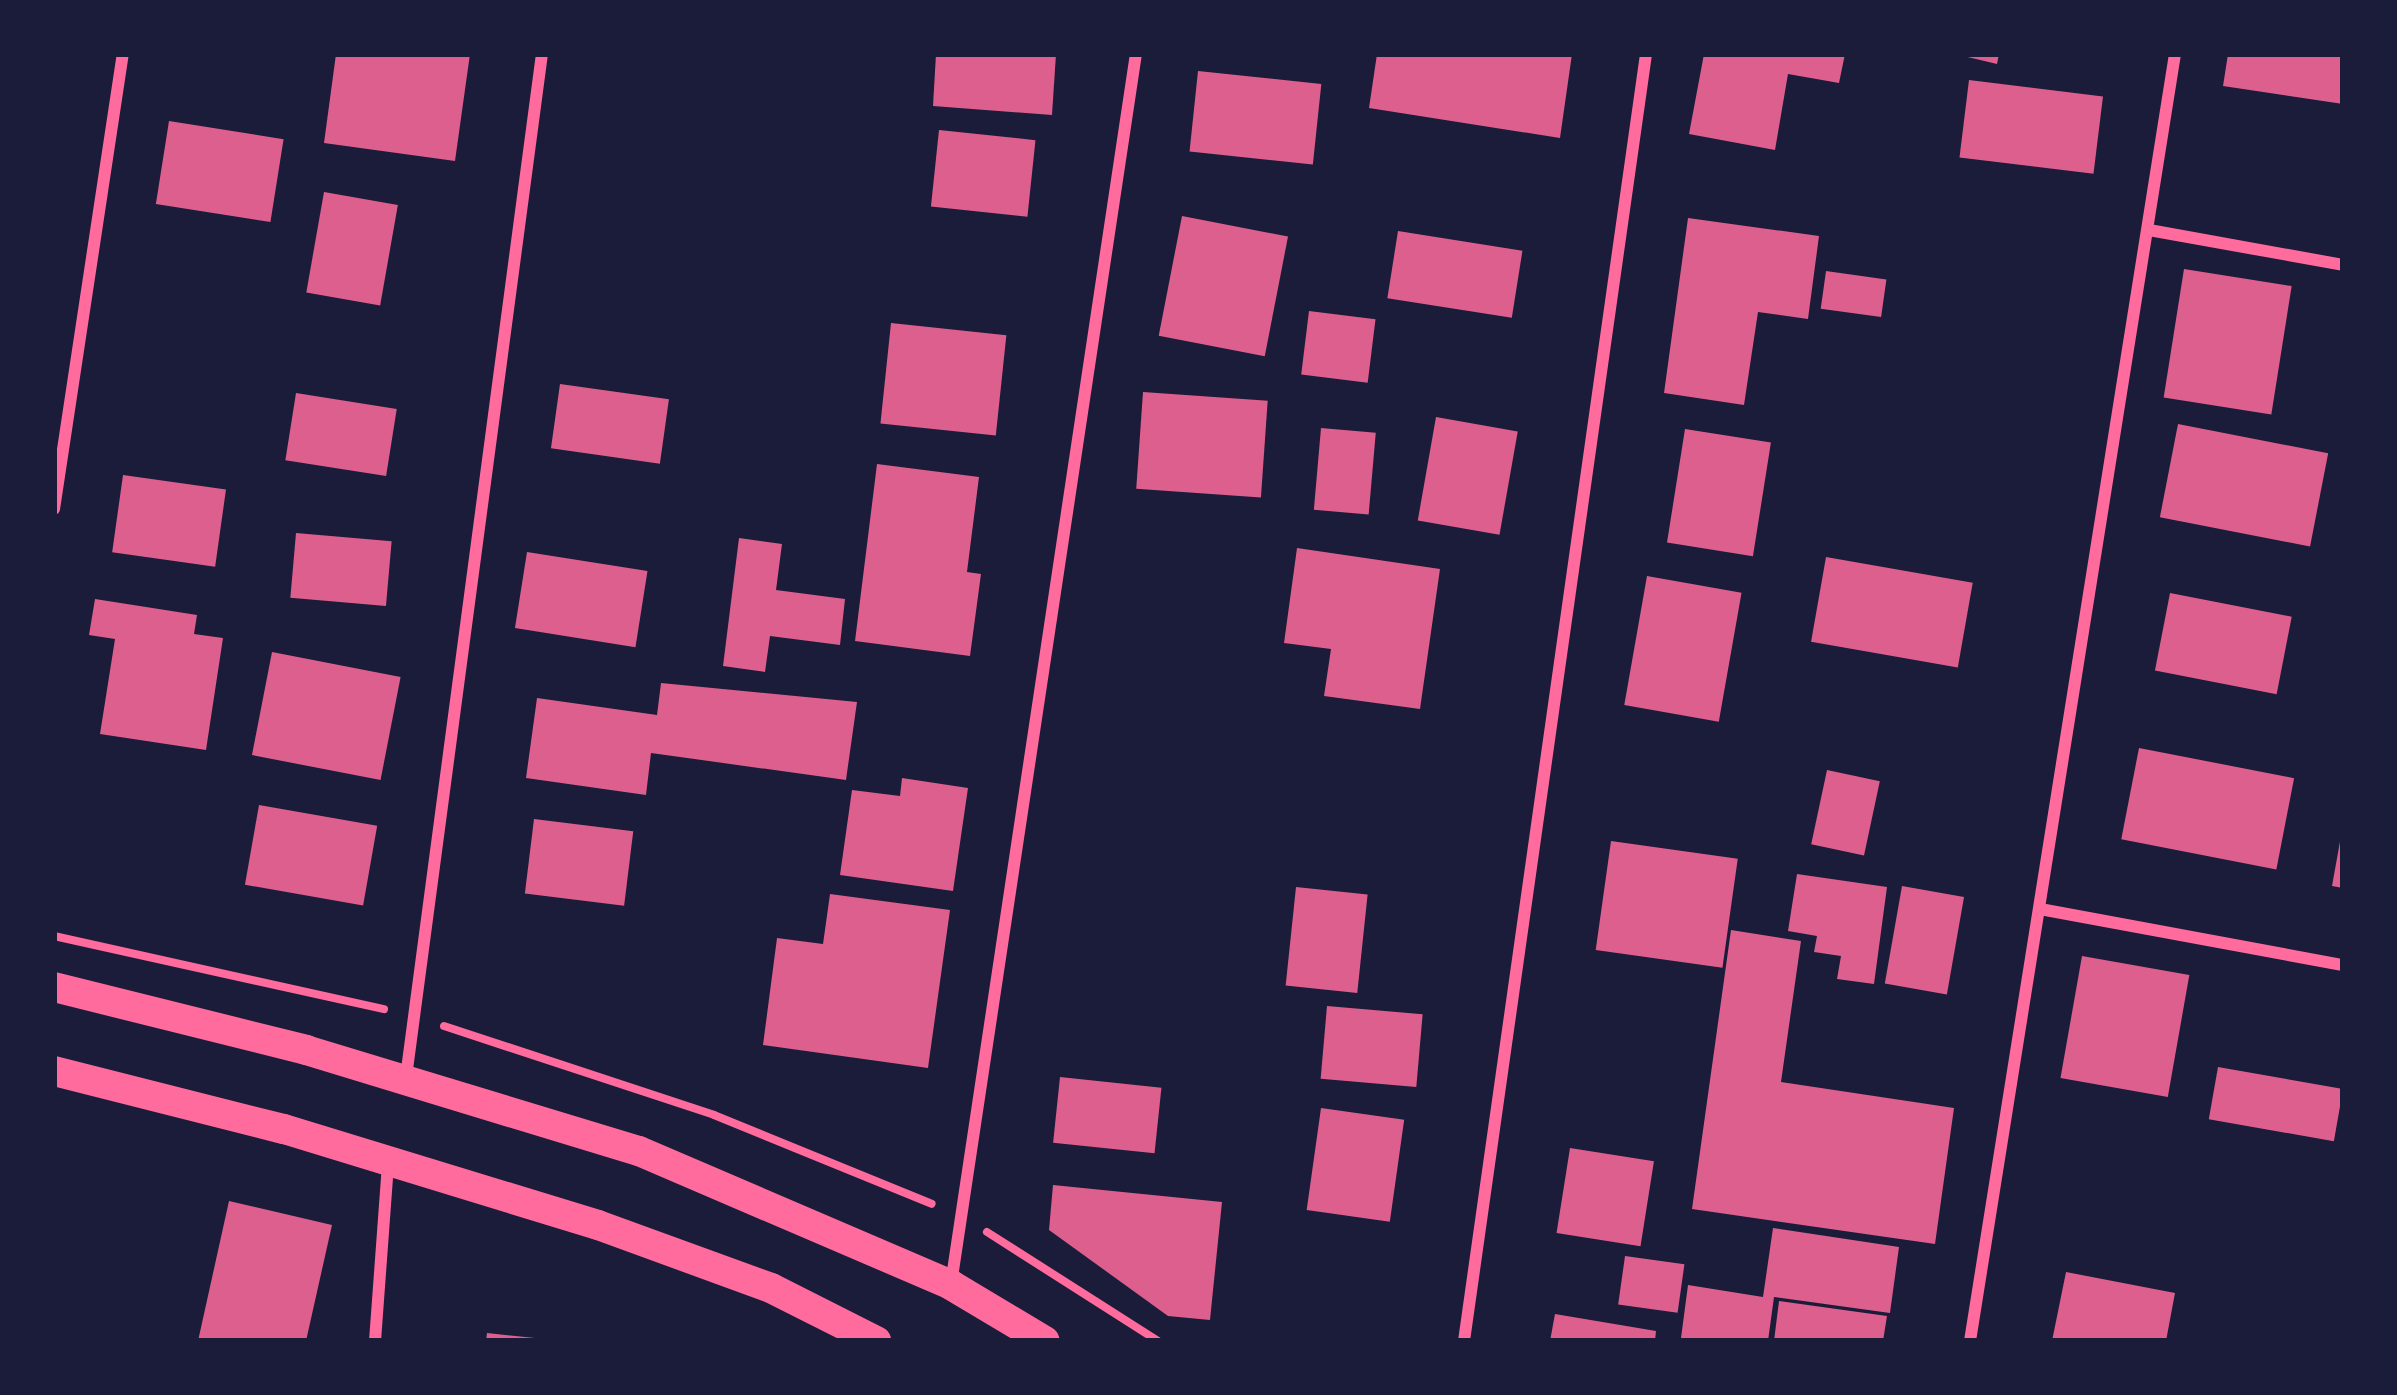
<!DOCTYPE html>
<html>
<head>
<meta charset="utf-8">
<style>
	body { margin:0 }
	#map { position:relative; width:2397px; height:1395px; overflow:hidden; background:#1b1b3a; font-family:Helvetica,sans-serif }
	div>[style] { position:absolute }
	.building>* { inset:0; background:#dd5f8e; transform-origin:0 0 }
	.path>* { height:8px; margin:-4px; padding:0 4px; transform-origin:4px; border-radius:4px; background:#ff6b9d }
	.minor>* { height:12px; margin:-6px; padding:0 6px; transform-origin:6px; border-radius:6px; background:#ff6b9d }
	.primary>* { height:30px; margin:-15px; padding:0 15px; transform-origin:15px; border-radius:15px; background:#ff6b9d }
	span { translate:-50% -50%; white-space:nowrap; text-align:center; line-height:1.15; -webkit-text-stroke:10px #1b1b3a; paint-order:stroke }
	.frame { position:absolute; inset:0; border:57px solid #1b1b3a; pointer-events:none }
</style>
</head>
<body>
<div id="map">
	<div class="building">
		<i style="clip-path:polygon(336px 54px,470px 54px,455px 161px,324px 143px)"></i>
		<i style="clip-path:polygon(936px 54px,1056px 54px,1052px 115px,933px 106px)"></i>
		<i style="clip-path:polygon(1377px 54px,1572px 54px,1560px 138px,1369px 108px)"></i>
		<i style="clip-path:polygon(1704px 54px,1845px 54px,1839px 83px,1788px 74px,1775px 150px,1689px 134px)"></i>
		<i style="clip-path:polygon(1955px 54px,1999px 54px,1997px 64px)"></i>
		<i style="clip-path:polygon(2228px 54px,2343px 54px,2343px 104px,2223px 86px)"></i>
		<i style="left:1198px;top:71px;width:124px;height:81px;rotate:6deg"></i>
		<i style="left:1969px;top:80px;width:135px;height:78px;rotate:7deg"></i>
		<i style="left:169px;top:121px;width:116px;height:84px;rotate:9deg"></i>
		<i style="left:939px;top:130px;width:97px;height:77px;rotate:6deg"></i>
		<i style="left:324px;top:192px;width:75px;height:102px;rotate:10deg"></i>
		<i style="left:1182px;top:216px;width:108px;height:122px;rotate:11deg"></i>
		<i style="clip-path:polygon(1688px 218px,1819px 236px,1808px 319px,1758px 312px,1744px 405px,1664px 393px)"></i>
		<i style="left:1398px;top:231px;width:126px;height:68px;rotate:9deg"></i>
		<i style="left:2184px;top:269px;width:109px;height:130px;rotate:9deg"></i>
		<i style="left:1826px;top:271px;width:61px;height:38px;rotate:8deg"></i>
		<i style="left:1309px;top:311px;width:67px;height:64px;rotate:7deg"></i>
		<i style="left:891px;top:323px;width:116px;height:101px;rotate:6deg"></i>
		<i style="left:560px;top:384px;width:110px;height:65px;rotate:8deg"></i>
		<i style="left:1143px;top:392px;width:125px;height:97px;rotate:4deg"></i>
		<i style="left:296px;top:393px;width:102px;height:68px;rotate:9deg"></i>
		<i style="left:1436px;top:417px;width:83px;height:105px;rotate:10deg"></i>
		<i style="left:2178px;top:424px;width:153px;height:95px;rotate:11deg"></i>
		<i style="left:1321px;top:428px;width:55px;height:82px;rotate:5deg"></i>
		<i style="left:1685px;top:429px;width:87px;height:115px;rotate:9deg"></i>
		<i style="clip-path:polygon(877px 464px,979px 477px,967px 572px,981px 574px,970px 656px,855px 641px)"></i>
		<i style="left:123px;top:475px;width:104px;height:78px;rotate:8deg"></i>
		<i style="left:296px;top:533px;width:96px;height:65px;rotate:5deg"></i>
		<i style="clip-path:polygon(739px 538px,782px 544px,776px 590px,845px 599px,840px 645px,770px 636px,765px 672px,723px 666px)"></i>
		<i style="clip-path:polygon(1297px 548px,1440px 569px,1420px 709px,1324px 696px,1331px 649px,1284px 643px)"></i>
		<i style="left:527px;top:552px;width:122px;height:77px;rotate:9deg"></i>
		<i style="left:1826px;top:557px;width:149px;height:86px;rotate:10deg"></i>
		<i style="left:1647px;top:576px;width:96px;height:131px;rotate:10deg"></i>
		<i style="left:2170px;top:593px;width:124px;height:79px;rotate:11deg"></i>
		<i style="clip-path:polygon(95px 599px,197px 615px,194px 634px,223px 638px,206px 750px,100px 734px,115px 639px,89px 635px)"></i>
		<i style="left:272px;top:652px;width:131px;height:105px;rotate:11deg"></i>
		<i style="clip-path:polygon(661px 683px,857px 702px,846px 780px,651px 753px,646px 795px,526px 778px,537px 698px,657px 715px)"></i>
		<i style="left:2139px;top:748px;width:158px;height:93px;rotate:11deg"></i>
		<i style="left:1827px;top:770px;width:54px;height:76px;rotate:12deg"></i>
		<i style="clip-path:polygon(902px 778px,968px 788px,953px 891px,840px 875px,852px 790px,900px 796px)"></i>
		<i style="left:259px;top:805px;width:120px;height:81px;rotate:10deg"></i>
		<i style="left:534px;top:819px;width:100px;height:75px;rotate:7deg"></i>
		<i style="clip-path:polygon(2341px 836px,2343px 836px,2343px 888px,2332px 886px)"></i>
		<i style="left:1611px;top:841px;width:128px;height:110px;rotate:8deg"></i>
		<i style="clip-path:polygon(1797px 874px,1887px 887px,1874px 984px,1837px 979px,1841px 956px,1814px 952px,1817px 936px,1788px 931px)"></i>
		<i style="left:1902px;top:886px;width:63px;height:99px;rotate:10deg"></i>
		<i style="left:1296px;top:887px;width:72px;height:99px;rotate:6deg"></i>
		<i style="clip-path:polygon(830px 894px,950px 910px,928px 1068px,763px 1045px,777px 938px,823px 944px)"></i>
		<i style="clip-path:polygon(1731px 930px,1801px 941px,1781px 1082px,1954px 1108px,1935px 1244px,1692px 1209px)"></i>
		<i style="left:2082px;top:956px;width:109px;height:124px;rotate:10deg"></i>
		<i style="left:1327px;top:1006px;width:96px;height:73px;rotate:5deg"></i>
		<i style="left:2218px;top:1067px;width:127px;height:53px;rotate:10deg"></i>
		<i style="left:1060px;top:1077px;width:102px;height:66px;rotate:6deg"></i>
		<i style="left:1321px;top:1108px;width:84px;height:103px;rotate:8deg"></i>
		<i style="left:1570px;top:1148px;width:85px;height:86px;rotate:9deg"></i>
		<i style="clip-path:polygon(1053px 1185px,1222px 1202px,1210px 1320px,1168px 1316px,1049px 1230px)"></i>
		<i style="clip-path:polygon(229px 1201px,332px 1225px,306px 1341px,198px 1341px)"></i>
		<i style="clip-path:polygon(1773px 1228px,1899px 1247px,1890px 1313px,1774px 1297px,1768px 1341px,1681px 1338px,1688px 1285px,1763px 1297px)"></i>
		<i style="left:1625px;top:1256px;width:60px;height:49px;rotate:8deg"></i>
		<i style="clip-path:polygon(2066px 1272px,2175px 1293px,2166px 1341px,2052px 1341px)"></i>
		<i style="clip-path:polygon(1779px 1301px,1887px 1316px,1883px 1341px,1774px 1341px)"></i>
		<i style="clip-path:polygon(1555px 1314px,1656px 1331px,1655px 1341px,1550px 1341px)"></i>
		<i style="clip-path:polygon(487px 1333px,535px 1338px,535px 1341px,486px 1341px)"></i>
	</div>
	<div class="path">
		<i style="left:54px;top:936px;width:338px;rotate:12.5deg"></i>
		<i style="left:444px;top:1026px;width:284px;rotate:18.2deg"></i>
		<i style="left:714px;top:1115px;width:235px;rotate:22.2deg"></i>
		<i style="left:987px;top:1232px;width:203px;rotate:32.5deg"></i>
	</div>
	<div class="minor">
		<i style="left:2149px;top:230px;width:197px;rotate:10.2deg"></i>
		<i style="left:54px;top:509px;width:460px;rotate:-81.4deg"></i>
		<i style="left:2040px;top:909px;width:308px;rotate:10.5deg"></i>
		<i style="left:406px;top:1077px;width:1032px;rotate:-82.43deg"></i>
		<i style="left:951px;top:1284px;width:1244px;rotate:-81.45deg"></i>
		<i style="left:375px;top:1341px;width:178px;rotate:-85.8deg"></i>
		<i style="left:1464px;top:1341px;width:1300px;rotate:-81.95deg"></i>
		<i style="left:1970px;top:1341px;width:1303px;rotate:-80.95deg"></i>
	</div>
	<div class="primary">
		<i style="left:54px;top:987px;width:260px;rotate:14deg"></i>
		<i style="left:306px;top:1050px;width:348px;rotate:16.9deg"></i>
		<i style="left:639px;top:1151px;width:340px;rotate:23.2deg"></i>
		<i style="left:951px;top:1285px;width:109px;rotate:30.8deg"></i>
		<i style="left:54px;top:1071px;width:237px;rotate:14.2deg"></i>
		<i style="left:284px;top:1129px;width:328px;rotate:17deg"></i>
		<i style="left:598px;top:1225px;width:184px;rotate:20deg"></i>
		<i style="left:771px;top:1288px;width:118px;rotate:26.8deg"></i>
	</div>
	<div class="frame"></div>
</div>
</body>
</html>
